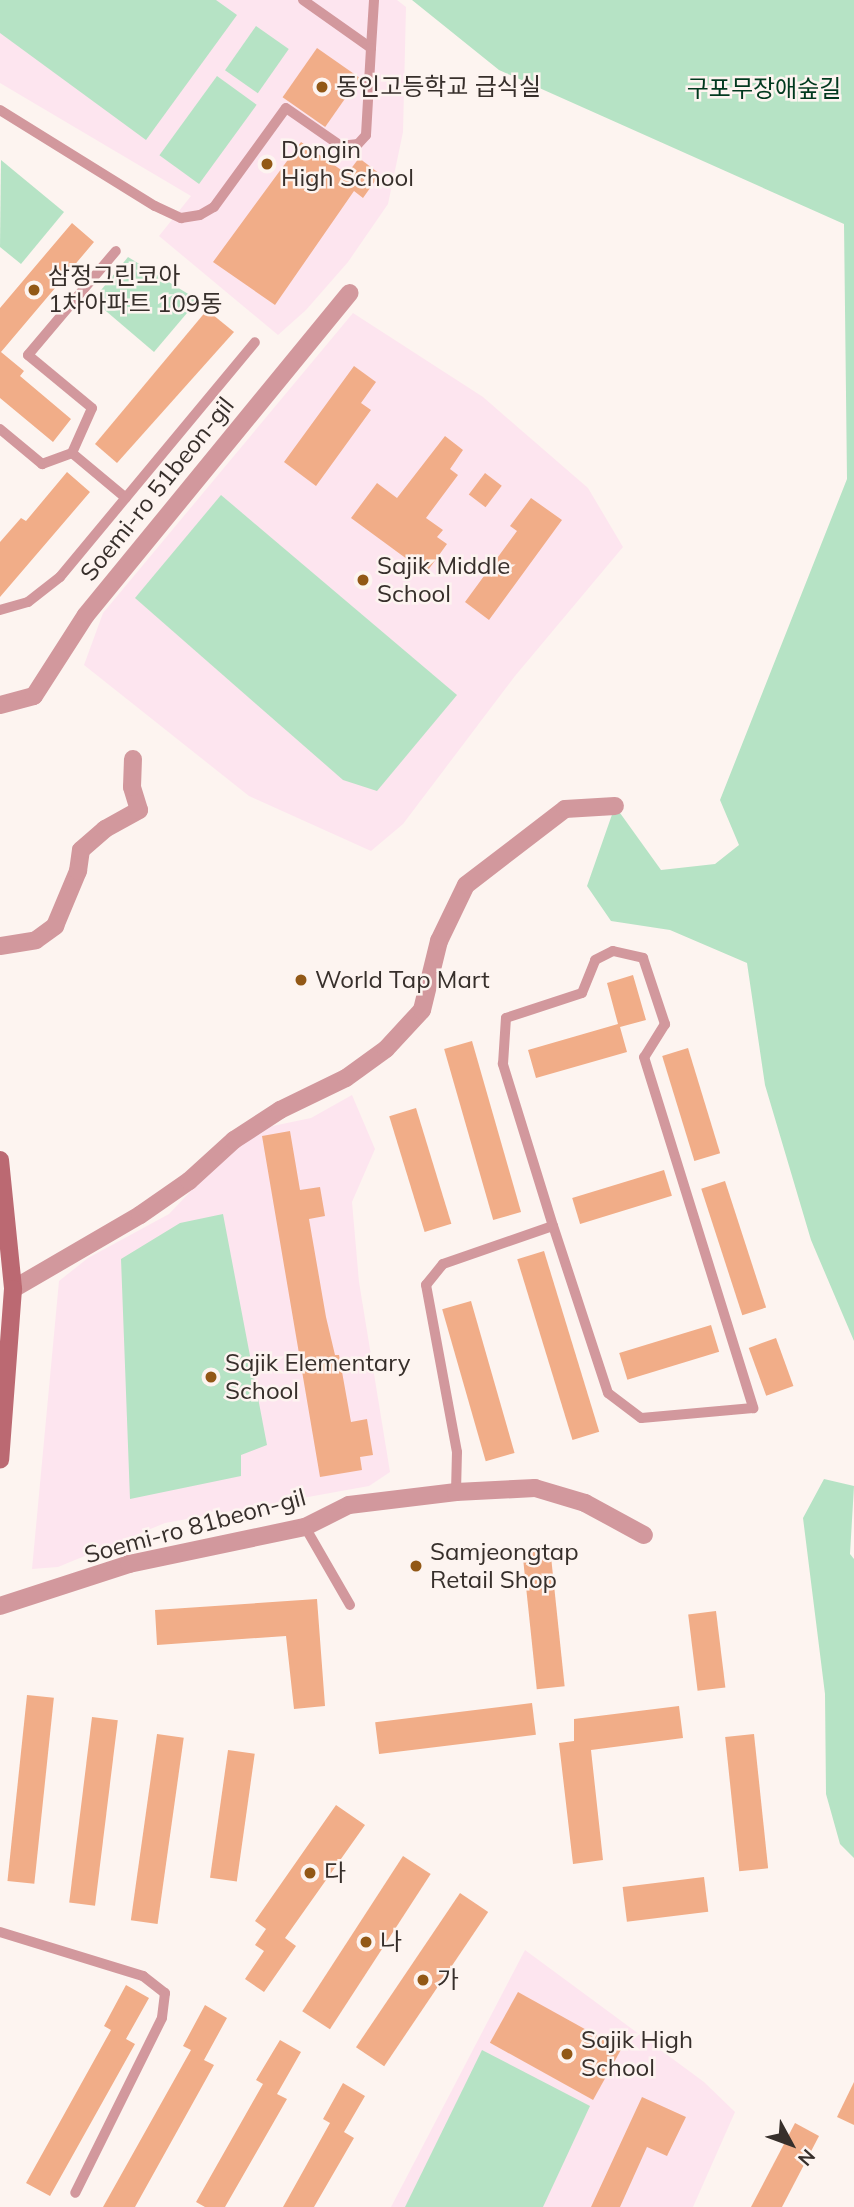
<!DOCTYPE html>
<html>
<head>
<meta charset="utf-8">
<style>
	body { margin:0 }
	#map { position:relative; width:854px; height:2207px; overflow:hidden; background:#fdf4f0; font-family:Mulish,"Noto Sans KR",sans-serif }
	div>[style] { position:absolute }
	.education>* { inset:0; background:#fde5ef }
	.green>* { inset:0; background:#b6e3c5; transform-origin:0 0 }
	.building>* { inset:0; background:#f1ad88; transform-origin:0 0 }
	.lane>* { height:10px; margin:-5px; padding:0 5px; transform-origin:5px; border-radius:5px; background:#d2989d }
	.street>* { height:18px; margin:-9px; padding:0 9px; transform-origin:9px; border-radius:9px; background:#d2989d }
	.secondary>* { height:18px; margin:-9px; padding:0 9px; transform-origin:9px; border-radius:9px; background:#bb6972 }
	.dots>* { width:19px; height:19px; translate:-50% -50%; box-sizing:border-box; border:4px solid #fdf4f0; border-radius:50% }
	span { translate:-50% -50%; white-space:nowrap; text-align:center; line-height:1.15; -webkit-text-stroke:5px #fdf4f0; paint-order:stroke }
	.poi-label { font-size:24px; color:#372f2b }
	.left { translate:0 -50%; text-align:left }
	.park-label { font-size:24px; color:#00391e }
	.street-label { font-size:24px; color:#372f2b }
	.north { position:absolute; left:756px; top:2109px; width:70px; height:70px; -webkit-text-stroke:5px #fdf4f0; paint-order:stroke; rotate:131deg; font-size:19px; font-weight:700; line-height:28px; text-align:center; color:#372f2b }
	.north::after { content:''; display:block; margin:auto; width:24px; height:32px; background:#372f2b; clip-path:polygon(50% 0,100% 100%,50% 72%,0 100%) }
</style>
</head>
<body>
<div id="map">
	<div class="education">
		<i style="clip-path:polygon(0 0,397px 0,406px 7px,403px 132px,388px 204px,348px 262px,306px 310px,278px 335px,159px 236px,191px 196px,0 83px)"></i>
		<i style="clip-path:polygon(353px 313px,483px 397px,588px 488px,623px 547px,515px 676px,403px 824px,371px 851px,249px 796px,84px 665px,103px 613px)"></i>
		<i style="clip-path:polygon(352px 1095px,375px 1149px,352px 1202px,359px 1282px,390px 1472px,369px 1486px,165px 1523px,58px 1567px,32px 1569px,59px 1281px,88px 1258px,169px 1214px,227px 1153px,263px 1128px,311px 1118px)"></i>
		<i style="clip-path:polygon(525px 1950px,704px 2082px,735px 2112px,693px 2207px,391px 2207px)"></i>
	</div>
	<div class="green">
		<i style="clip-path:polygon(0 0,216px 0,237px 15px,146px 140px,0 33px)"></i>
		<i style="clip-path:polygon(412px 0,854px 0,854px 1341px,811px 1240px,765px 1085px,747px 963px,670px 930px,611px 921px,587px 886px,615px 806px,661px 870px,715px 864px,739px 845px,720px 800px,847px 479px,844px 224px,499px 70px)"></i>
		<i style="left:256px;top:26px;width:40px;height:54px;rotate:35deg"></i>
		<i style="left:217px;top:76px;width:49px;height:98px;rotate:36deg"></i>
		<i style="clip-path:polygon(1px 160px,64px 212px,21px 264px,0 247px)"></i>
		<i style="clip-path:polygon(128px 257px,198px 300px,154px 352px,93px 300px)"></i>
		<i style="clip-path:polygon(221px 495px,457px 695px,377px 791px,343px 780px,135px 598px)"></i>
		<i style="clip-path:polygon(223px 1214px,267px 1445px,241px 1455px,241px 1476px,130px 1499px,121px 1259px,180px 1223px)"></i>
		<i style="clip-path:polygon(824px 1479px,854px 1486px,850px 1554px,854px 1559px,854px 1858px,840px 1844px,826px 1794px,825px 1694px,803px 1518px)"></i>
		<i style="clip-path:polygon(482px 2050px,590px 2106px,543px 2207px,405px 2207px)"></i>
	</div>
	<div class="building">
		<i style="left:317px;top:48px;width:52px;height:60px;rotate:35deg"></i>
		<i style="clip-path:polygon(301px 142px,347px 174px,359px 158px,380px 174px,363px 198px,354px 191px,275px 305px,213px 262px)"></i>
		<i style="clip-path:polygon(72px 223px,94px 242px,1px 352px,24px 371px,20px 376px,71px 419px,53px 442px,0 398px,0 308px)"></i>
		<i style="clip-path:polygon(207px 310px,234px 332px,117px 463px,95px 444px)"></i>
		<i style="clip-path:polygon(354px 366px,376px 382px,361px 403px,371px 410px,316px 486px,284px 462px)"></i>
		<i style="clip-path:polygon(445px 436px,463px 450px,450px 469px,458px 475px,426px 518px,443px 530px,437px 537px,447px 544px,426px 573px,351px 518px,377px 483px,397px 498px)"></i>
		<i style="clip-path:polygon(67px 472px,90px 492px,0 597px,0 542px,21px 518px,26px 521px)"></i>
		<i style="left:485px;top:473px;width:21px;height:27px;rotate:37deg"></i>
		<i style="clip-path:polygon(531px 498px,562px 520px,489px 620px,465px 602px,517px 531px,510px 526px)"></i>
		<i style="clip-path:polygon(633px 975px,646px 1020px,620px 1027px,627px 1052px,536px 1078px,528px 1050px,618px 1024px,607px 983px)"></i>
		<i style="left:472px;top:1041px;width:178px;height:29px;rotate:74deg"></i>
		<i style="left:688px;top:1048px;width:110px;height:27px;rotate:73deg"></i>
		<i style="left:416px;top:1108px;width:121px;height:28px;rotate:73deg"></i>
		<i style="clip-path:polygon(290px 1131px,300px 1190px,320px 1187px,325px 1216px,309px 1219px,326px 1317px,335px 1355px,339px 1355px,351px 1422px,367px 1419px,373px 1455px,360px 1457px,362px 1470px,320px 1477px,262px 1136px)"></i>
		<i style="left:664px;top:1170px;width:27px;height:96px;rotate:73deg"></i>
		<i style="left:725px;top:1181px;width:133px;height:25px;rotate:72deg"></i>
		<i style="left:544px;top:1251px;width:189px;height:28px;rotate:73deg"></i>
		<i style="left:471px;top:1301px;width:158px;height:30px;rotate:74deg"></i>
		<i style="left:711px;top:1325px;width:28px;height:96px;rotate:73deg"></i>
		<i style="left:776px;top:1338px;width:51px;height:29px;rotate:70deg"></i>
		<i style="left:550px;top:1547px;width:140px;height:28px;rotate:84deg"></i>
		<i style="clip-path:polygon(317px 1599px,325px 1706px,294px 1709px,286px 1636px,157px 1645px,155px 1610px)"></i>
		<i style="left:716px;top:1611px;width:77px;height:28px;rotate:83deg"></i>
		<i style="left:27px;top:1695px;width:27px;height:187px;rotate:6deg"></i>
		<i style="left:532px;top:1703px;width:32px;height:158px;rotate:83deg"></i>
		<i style="clip-path:polygon(679px 1706px,683px 1738px,591px 1750px,603px 1860px,573px 1864px,559px 1743px,574px 1741px,574px 1719px)"></i>
		<i style="left:92px;top:1717px;width:26px;height:187px;rotate:7deg"></i>
		<i style="left:157px;top:1734px;width:27px;height:188px;rotate:8deg"></i>
		<i style="left:754px;top:1734px;width:135px;height:29px;rotate:84deg"></i>
		<i style="left:228px;top:1750px;width:27px;height:129px;rotate:8deg"></i>
		<i style="clip-path:polygon(336px 1805px,365px 1825px,285px 1938px,296px 1946px,264px 1992px,245px 1979px,264px 1951px,255px 1945px,266px 1929px,255px 1921px)"></i>
		<i style="left:403px;top:1856px;width:33px;height:185px;rotate:33deg"></i>
		<i style="left:704px;top:1877px;width:35px;height:82px;rotate:83deg"></i>
		<i style="left:460px;top:1893px;width:34px;height:186px;rotate:34deg"></i>
		<i style="clip-path:polygon(126px 1985px,149px 1998px,126px 2039px,135px 2044px,50px 2196px,26px 2183px,111px 2030px,104px 2026px)"></i>
		<i style="left:518px;top:1992px;width:118px;height:58px;rotate:29deg"></i>
		<i style="clip-path:polygon(205px 2005px,227px 2018px,204px 2060px,214px 2065px,135px 2207px,103px 2207px,191px 2050px,183px 2046px)"></i>
		<i style="clip-path:polygon(280px 2040px,301px 2052px,277px 2094px,287px 2099px,225px 2207px,205px 2207px,196px 2202px,263px 2084px,256px 2080px)"></i>
		<i style="clip-path:polygon(854px 2082px,854px 2125px,837px 2117px)"></i>
		<i style="clip-path:polygon(343px 2083px,365px 2096px,344px 2132px,354px 2138px,314px 2207px,283px 2207px,330px 2123px,323px 2119px)"></i>
		<i style="clip-path:polygon(642px 2097px,686px 2117px,667px 2156px,647px 2147px,620px 2207px,591px 2207px)"></i>
		<i style="clip-path:polygon(795px 2123px,819px 2136px,782px 2207px,751px 2207px)"></i>
	</div>
	<div class="lane">
		<i style="left:303px;top:0;width:83px;rotate:35.2deg"></i>
		<i style="left:371px;top:48px;width:48px;rotate:-86.4deg"></i>
		<i style="left:0;top:110px;width:182px;rotate:31.8deg"></i>
		<i style="left:155px;top:206px;width:29px;rotate:25deg"></i>
		<i style="left:181px;top:218px;width:19px;rotate:-9deg"></i>
		<i style="left:200px;top:215px;width:16px;rotate:-30deg"></i>
		<i style="left:214px;top:207px;width:122px;rotate:-54deg"></i>
		<i style="left:286px;top:108px;width:67px;rotate:34.6deg"></i>
		<i style="left:341px;top:146px;width:17px;rotate:-7deg"></i>
		<i style="left:358px;top:144px;width:12px;rotate:-48deg"></i>
		<i style="left:366px;top:135px;width:87px;rotate:-86.7deg"></i>
		<i style="left:0;top:429px;width:55px;rotate:39.8deg"></i>
		<i style="left:42px;top:464px;width:32px;rotate:-20deg"></i>
		<i style="left:72px;top:453px;width:70px;rotate:39.8deg"></i>
		<i style="left:72px;top:453px;width:49px;rotate:-66deg"></i>
		<i style="left:92px;top:408px;width:83px;rotate:-140.4deg"></i>
		<i style="left:28px;top:355px;width:136px;rotate:-49.8deg"></i>
		<i style="left:0;top:610px;width:29px;rotate:-16deg"></i>
		<i style="left:28px;top:602px;width:41px;rotate:-38deg"></i>
		<i style="left:60px;top:577px;width:305px;rotate:-50.3deg"></i>
		<i style="left:456px;top:1492px;width:40px;rotate:-88.6deg"></i>
		<i style="left:457px;top:1452px;width:170px;rotate:-100.5deg"></i>
		<i style="left:426px;top:1285px;width:27px;rotate:-51deg"></i>
		<i style="left:443px;top:1264px;width:116px;rotate:-19.1deg"></i>
		<i style="left:553px;top:1226px;width:170px;rotate:-107.2deg"></i>
		<i style="left:503px;top:1064px;width:46px;rotate:-86.3deg"></i>
		<i style="left:506px;top:1018px;width:80px;rotate:-18.2deg"></i>
		<i style="left:582px;top:993px;width:35px;rotate:-68deg"></i>
		<i style="left:595px;top:960px;width:20px;rotate:-27deg"></i>
		<i style="left:613px;top:951px;width:31px;rotate:13deg"></i>
		<i style="left:643px;top:958px;width:70px;rotate:71.6deg"></i>
		<i style="left:665px;top:1024px;width:39px;rotate:122deg"></i>
		<i style="left:644px;top:1057px;width:368px;rotate:72.7deg"></i>
		<i style="left:753px;top:1408px;width:112px;rotate:174.9deg"></i>
		<i style="left:641px;top:1418px;width:41px;rotate:-142.9deg"></i>
		<i style="left:608px;top:1393px;width:176px;rotate:-108.2deg"></i>
		<i style="left:305px;top:1527px;width:90px;rotate:60deg"></i>
		<i style="left:0;top:1932px;width:150px;rotate:17.1deg"></i>
		<i style="left:143px;top:1976px;width:28px;rotate:38deg"></i>
		<i style="left:165px;top:1993px;width:25px;rotate:97deg"></i>
		<i style="left:162px;top:2018px;width:195px;rotate:116.4deg"></i>
	</div>
	<div class="street">
		<i style="left:0;top:705px;width:35px;rotate:-15deg"></i>
		<i style="left:34px;top:696px;width:96px;rotate:-57.3deg"></i>
		<i style="left:86px;top:615px;width:416px;rotate:-50.7deg"></i>
		<i style="left:0;top:946px;width:36px;rotate:-9deg"></i>
		<i style="left:36px;top:940px;width:24px;rotate:-36deg"></i>
		<i style="left:55px;top:926px;width:60px;rotate:-67.3deg"></i>
		<i style="left:78px;top:871px;width:21px;rotate:-82deg"></i>
		<i style="left:81px;top:850px;width:32px;rotate:-41deg"></i>
		<i style="left:105px;top:829px;width:39px;rotate:-29deg"></i>
		<i style="left:139px;top:810px;width:24px;rotate:-107deg"></i>
		<i style="left:132px;top:787px;width:28px;rotate:-88deg"></i>
		<i style="left:13px;top:1289px;width:147px;rotate:-30.2deg"></i>
		<i style="left:140px;top:1215px;width:60px;rotate:-34.8deg"></i>
		<i style="left:189px;top:1181px;width:61px;rotate:-42.3deg"></i>
		<i style="left:234px;top:1140px;width:55px;rotate:-33.1deg"></i>
		<i style="left:280px;top:1110px;width:73px;rotate:-25.9deg"></i>
		<i style="left:346px;top:1078px;width:49px;rotate:-35.9deg"></i>
		<i style="left:386px;top:1049px;width:53px;rotate:-47.3deg"></i>
		<i style="left:422px;top:1010px;width:71px;rotate:-76.2deg"></i>
		<i style="left:439px;top:941px;width:62px;rotate:-64.3deg"></i>
		<i style="left:466px;top:885px;width:125px;rotate:-37.5deg"></i>
		<i style="left:565px;top:809px;width:50px;rotate:-3.4deg"></i>
		<i style="left:0;top:1606px;width:136px;rotate:-18deg"></i>
		<i style="left:129px;top:1564px;width:180px;rotate:-11.9deg"></i>
		<i style="left:305px;top:1527px;width:49px;rotate:-26.6deg"></i>
		<i style="left:349px;top:1505px;width:108px;rotate:-6.9deg"></i>
		<i style="left:456px;top:1492px;width:79px;rotate:-2.9deg"></i>
		<i style="left:535px;top:1488px;width:52px;rotate:16.7deg"></i>
		<i style="left:585px;top:1503px;width:67px;rotate:28.5deg"></i>
	</div>
	<div class="secondary">
		<i style="left:0;top:1160px;width:130px;rotate:84.2deg"></i>
		<i style="left:13px;top:1289px;width:171px;rotate:94.3deg"></i>
	</div>
	<div class="dots">
		<i style="left:322px;top:87px;background:#925816"></i>
		<i style="left:267px;top:164px;background:#925816"></i>
		<i style="left:34px;top:290px;background:#925816"></i>
		<i style="left:363px;top:580px;background:#925816"></i>
		<i style="left:301px;top:980px;background:#925816"></i>
		<i style="left:211px;top:1377px;background:#925816"></i>
		<i style="left:416px;top:1566px;background:#925816"></i>
		<i style="left:310px;top:1873px;background:#925816"></i>
		<i style="left:366px;top:1942px;background:#925816"></i>
		<i style="left:423px;top:1980px;background:#925816"></i>
		<i style="left:567px;top:2054px;background:#925816"></i>
	</div>
	<div class="poi-label">
		<span class="left" style="left:336px;top:87px">동인고등학교 급식실</span>
		<span class="left" style="left:281px;top:164px">Dongin<br>High School</span>
		<span class="left" style="left:48px;top:290px">삼정그린코아<br>1차아파트 109동</span>
		<span class="left" style="left:377px;top:580px">Sajik Middle<br>School</span>
		<span class="left" style="left:315px;top:980px">World Tap Mart</span>
		<span class="left" style="left:225px;top:1377px">Sajik Elementary<br>School</span>
		<span class="left" style="left:430px;top:1566px">Samjeongtap<br>Retail Shop</span>
		<span class="left" style="left:324px;top:1873px">다</span>
		<span class="left" style="left:380px;top:1942px">나</span>
		<span class="left" style="left:437px;top:1980px">가</span>
		<span class="left" style="left:581px;top:2054px">Sajik High<br>School</span>
	</div>
	<div class="park-label">
		<span style="left:764px;top:89px">구포무장애숲길</span>
	</div>
	<div class="street-label">
		<span style="left:157px;top:489px;rotate:-51deg">Soemi-ro 51beon-gil</span>
		<span style="left:195px;top:1526px;rotate:-15deg">Soemi-ro 81beon-gil</span>
	</div>
	<div class="north">N</div>
</div>
</body>
</html>
